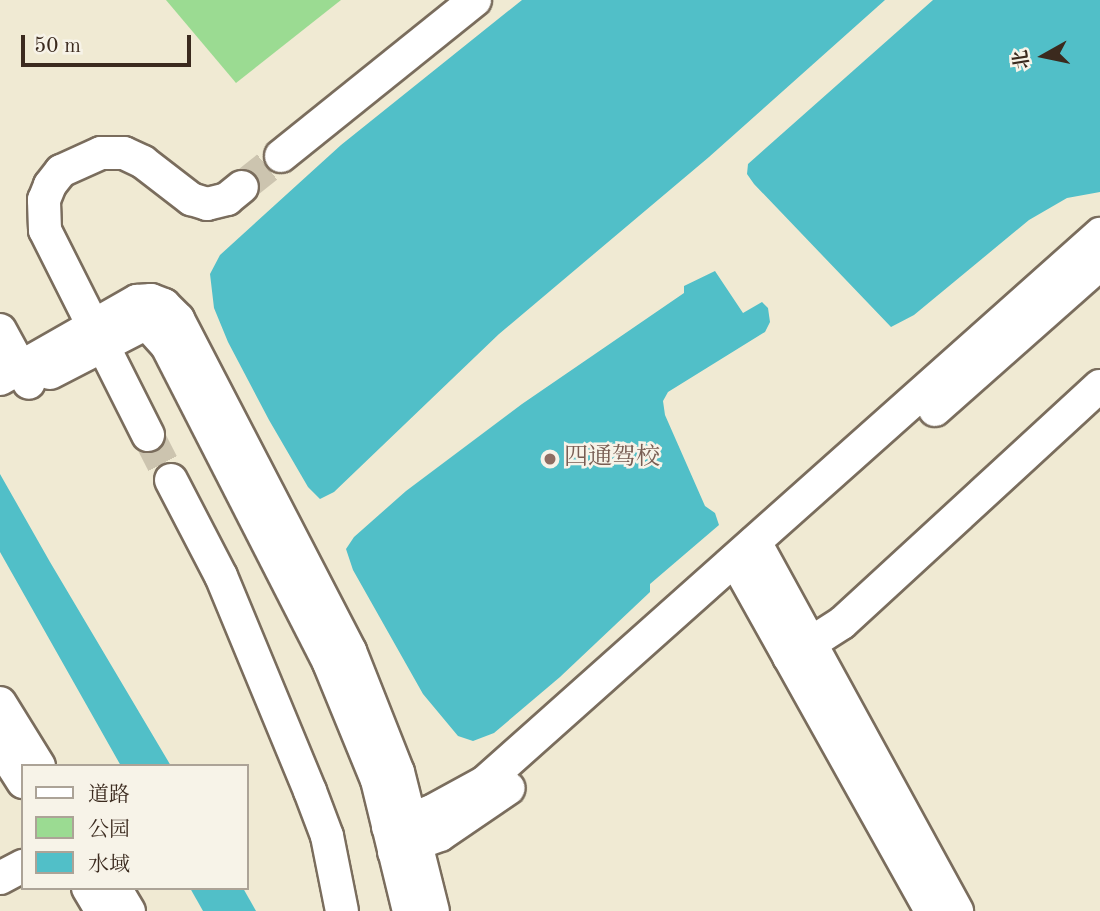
<!DOCTYPE html>
<html>
<head>
<meta charset="utf-8">
<style>
	body { margin:0 }
	#map { position:relative; width:1100px; height:911px; overflow:hidden; background:#f0ead3; font-family:"Old Standard TT","Noto Serif SC",serif }
	div>[style] { position:absolute }
	.green>* { inset:0; background:#9bdb92 }
	.water>* { inset:0; background:#51bfc8 }
	.minor-tunnel>* { height:32px; margin-top:-16px; transform-origin:0; background:repeating-linear-gradient(90deg,#ccc4af 0 32px,transparent 0 48px) }
	.roads { filter:drop-shadow(2px 0 #7a6d5d) drop-shadow(-2px 0 #7a6d5d) drop-shadow(0 2px #7a6d5d) drop-shadow(0 -2px #7a6d5d) }
	.minor>* { height:32px; margin:-16px; padding:0 16px; transform-origin:16px; border-radius:16px; background:#fff }
	.dots>* { width:19px; height:19px; translate:-50% -50%; box-sizing:border-box; border:4px solid #f7f3e8; border-radius:50% }
	span { translate:-50% -50%; white-space:nowrap; text-align:center; line-height:1.15; -webkit-text-stroke:5px #f7f3e8; paint-order:stroke }
	.education-label { font-size:24px; color:#785e54 }
	.left { translate:0 -50%; text-align:left }
	.legend { position:absolute; left:21px; top:764px; width:228px; height:126px; box-sizing:border-box; background:#f7f3e8; border:2px solid #aca397; margin:0; padding:9px 12px; list-style:none; font-size:21px; color:#3b2a1e }
	.legend li { display:flex; align-items:center; gap:14px; height:35px }
	.legend b { width:35px; border:2px solid #aca397 }
	.north { position:absolute; left:1009px; top:21px; width:70px; height:70px; -webkit-text-stroke:5px #f7f3e8; paint-order:stroke; rotate:261deg; font-size:19px; font-weight:700; line-height:28px; text-align:center; color:#3b2a1e }
	.north::after { content:''; display:block; margin:auto; width:24px; height:32px; background:#3b2a1e; clip-path:polygon(50% 0,100% 100%,50% 72%,0 100%) }
	.scale { position:absolute; left:21px; top:35px; width:170px; height:32px; box-sizing:border-box; border:4px solid #3b2a1e; border-top:0; padding-left:9px; font-size:21px; line-height:24px; white-space:nowrap; color:#3b2a1e; -webkit-text-stroke:5px #f7f3e8; paint-order:stroke }
</style>
</head>
<body>
<div id="map">
	<div class="green">
		<i style="clip-path:polygon(166px 0,341px 0,236px 83px)"></i>
	</div>
	<div class="water">
		<i style="clip-path:polygon(522px 0,885px 0,709px 157px,499px 334px,334px 492px,320px 499px,308px 487px,269px 420px,228px 342px,214px 308px,210px 274px,220px 255px,341px 145px)"></i>
		<i style="clip-path:polygon(933px 0,1100px 0,1100px 192px,1067px 198px,1029px 220px,914px 315px,891px 327px,754px 184px,747px 174px,748px 164px)"></i>
		<i style="clip-path:polygon(715px 271px,743px 313px,762px 302px,768px 308px,770px 322px,765px 332px,668px 392px,663px 401px,665px 415px,705px 506px,715px 513px,719px 525px,650px 584px,650px 592px,560px 677px,494px 733px,473px 741px,458px 736px,423px 694px,353px 570px,346px 549px,354px 537px,406px 491px,522px 404px,684px 293px,684px 286px)"></i>
		<i style="clip-path:polygon(0 474px,50px 562px,171px 766px,121px 766px,0 552px)"></i>
		<i style="clip-path:polygon(190px 888px,243px 888px,256px 911px,203px 911px)"></i>
	</div>
	<div class="minor-tunnel">
		<i style="left:242px;top:187px;width:50px;rotate:-38.5deg"></i>
		<i style="left:148px;top:435px;width:51px;rotate:62.9deg"></i>
	</div>
	<div class="roads">
		<div class="minor">
			<i style="left:281px;top:156px;width:249px;rotate:-38.8deg"></i>
			<i style="left:0;top:330px;width:60px;rotate:61.3deg"></i>
			<i style="left:50px;top:373px;width:102px;rotate:-27.3deg"></i>
			<i style="left:141px;top:326px;width:9px;rotate:6deg"></i>
			<i style="left:150px;top:327px;width:25px;rotate:48deg"></i>
			<i style="left:167px;top:346px;width:356px;rotate:62.9deg"></i>
			<i style="left:329px;top:663px;width:126px;rotate:67.7deg"></i>
			<i style="left:377px;top:780px;width:135px;rotate:76.3deg"></i>
			<i style="left:0;top:379px;width:158px;rotate:-29.7deg"></i>
			<i style="left:137px;top:301px;width:14px;rotate:-4deg"></i>
			<i style="left:151px;top:300px;width:14px;rotate:21deg"></i>
			<i style="left:164px;top:305px;width:20px;rotate:45deg"></i>
			<i style="left:178px;top:319px;width:374px;rotate:62.6deg"></i>
			<i style="left:350px;top:651px;width:130px;rotate:68.4deg"></i>
			<i style="left:398px;top:772px;width:143px;rotate:75.9deg"></i>
			<i style="left:935px;top:410px;width:220px;rotate:-41.5deg"></i>
			<i style="left:148px;top:435px;width:229px;rotate:-116.7deg"></i>
			<i style="left:45px;top:230px;width:30px;rotate:-92deg"></i>
			<i style="left:44px;top:200px;width:16px;rotate:-68deg"></i>
			<i style="left:50px;top:185px;width:18px;rotate:-52deg"></i>
			<i style="left:61px;top:171px;width:44px;rotate:-24.2deg"></i>
			<i style="left:101px;top:153px;width:23px"></i>
			<i style="left:124px;top:153px;width:21px;rotate:25deg"></i>
			<i style="left:143px;top:162px;width:61px;rotate:37.6deg"></i>
			<i style="left:191px;top:199px;width:17px;rotate:17deg"></i>
			<i style="left:207px;top:204px;width:21px;rotate:-14deg"></i>
			<i style="left:227px;top:199px;width:19px;rotate:-39deg"></i>
			<i style="left:171px;top:480px;width:108px;rotate:62.5deg"></i>
			<i style="left:221px;top:576px;width:233px;rotate:67.5deg"></i>
			<i style="left:310px;top:791px;width:48px;rotate:69.3deg"></i>
			<i style="left:327px;top:836px;width:76px;rotate:78.7deg"></i>
			<i style="left:755px;top:542px;width:421px;rotate:61.3deg"></i>
			<i style="left:735px;top:560px;width:402px;rotate:60.8deg"></i>
			<i style="left:789px;top:657px;width:63px;rotate:-32.7deg"></i>
			<i style="left:842px;top:623px;width:350px;rotate:-42.6deg"></i>
			<i style="left:0;top:703px;width:74px;rotate:58.2deg"></i>
			<i style="left:0;top:746px;width:43px;rotate:57.4deg"></i>
			<i style="left:388px;top:827px;width:47px;rotate:-20deg"></i>
			<i style="left:432px;top:811px;width:60px;rotate:-28.7deg"></i>
			<i style="left:485px;top:782px;width:824px;rotate:-41.7deg"></i>
			<i style="left:394px;top:852px;width:49px;rotate:-20.3deg"></i>
			<i style="left:440px;top:835px;width:83px;rotate:-34.3deg"></i>
			<i style="left:0;top:878px;width:26px;rotate:-28deg"></i>
			<i style="left:88px;top:888px;width:27px;rotate:59deg"></i>
			<i style="left:115px;top:888px;width:27px;rotate:59deg"></i>
		</div>
	</div>
	<div class="dots">
		<i style="left:550px;top:459px;background:#8d6e63"></i>
	</div>
	<div class="education-label">
		<span class="left" style="left:564px;top:459px">四通驾校</span>
	</div>
	<ul class="legend">
	<li><b style="height:9px;background:#fff"></b>道路</li>
	<li><b style="height:19px;background:#9bdb92"></b>公园</li>
	<li><b style="height:19px;background:#51bfc8"></b>水域</li>
	</ul>
	<div class="north">北</div>
	<div class="scale">50 m</div>
</div>
</body>
</html>
